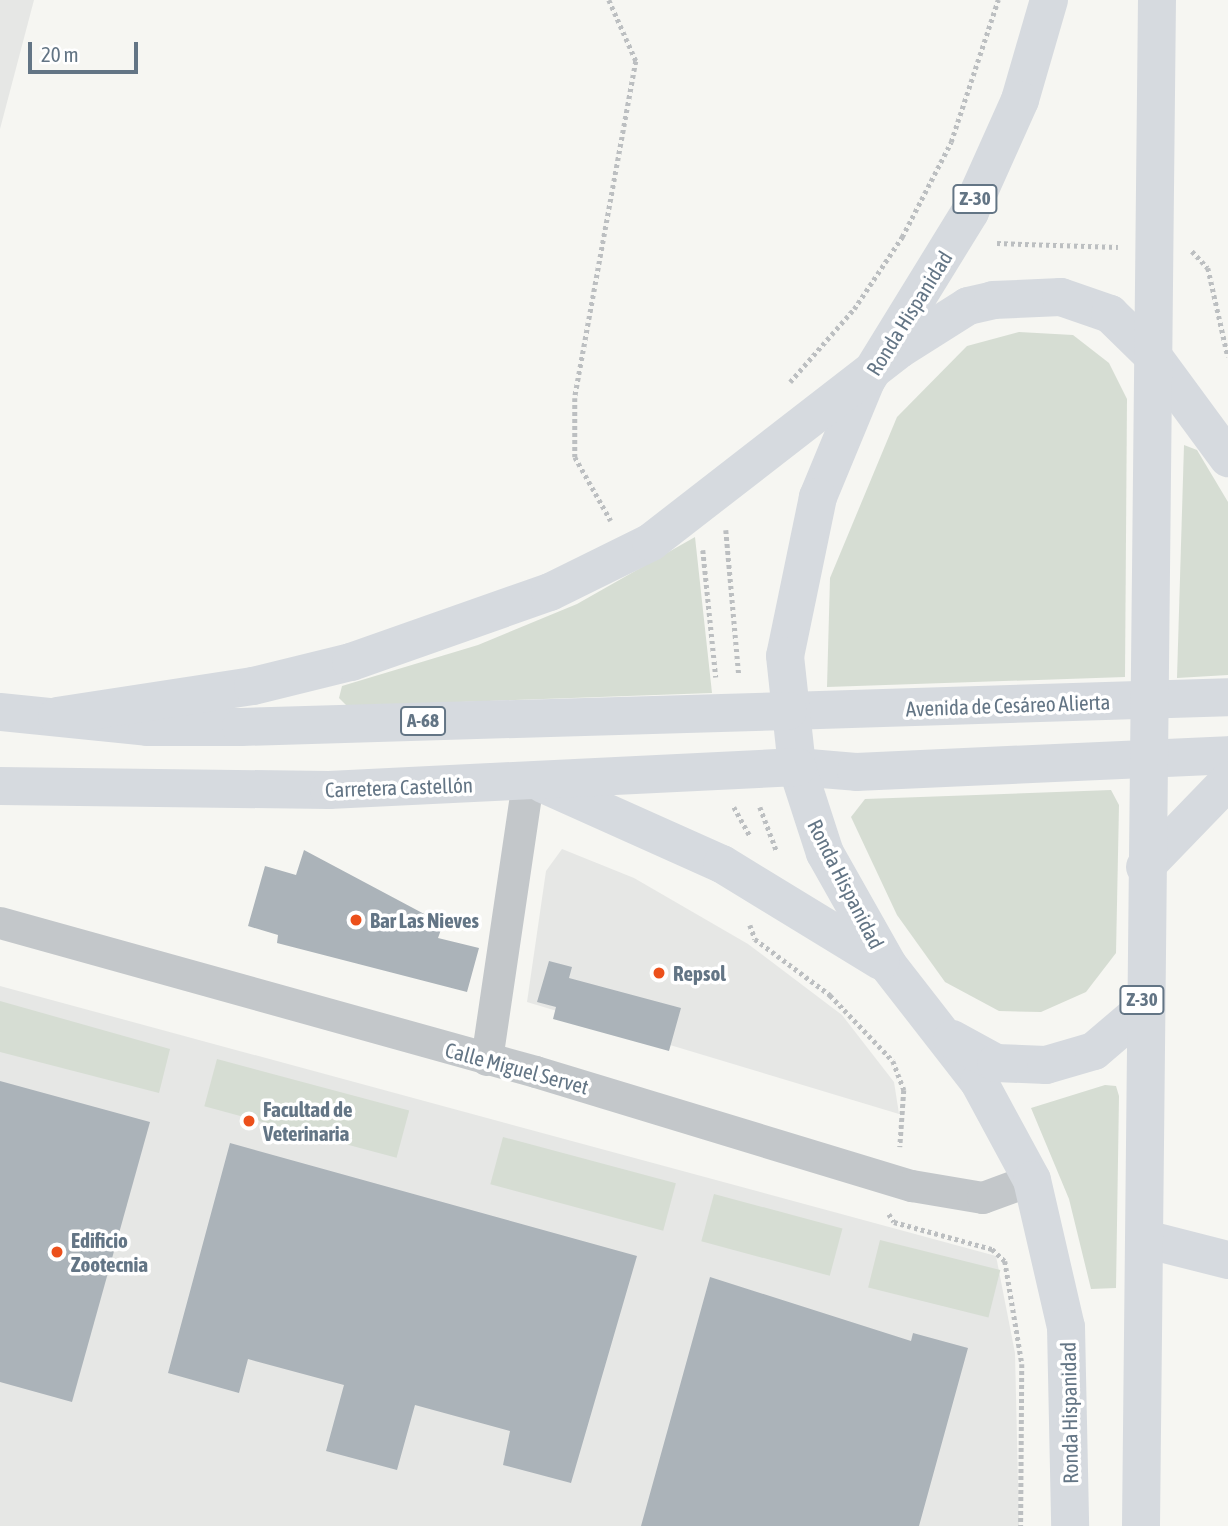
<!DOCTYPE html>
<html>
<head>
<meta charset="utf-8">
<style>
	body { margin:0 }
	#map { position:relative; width:1228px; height:1526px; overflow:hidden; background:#f6f6f2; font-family:"Asap Condensed",sans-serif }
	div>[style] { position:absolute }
	.built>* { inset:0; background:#e6e7e5 }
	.green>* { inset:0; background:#d6ddd3; transform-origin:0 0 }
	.building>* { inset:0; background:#abb3b9 }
	.path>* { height:4.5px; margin-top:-2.25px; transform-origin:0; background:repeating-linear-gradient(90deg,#bcbfc1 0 3.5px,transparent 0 7px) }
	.street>* { height:32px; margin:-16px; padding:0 16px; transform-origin:16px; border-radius:16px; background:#c3c7ca }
	.secondary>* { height:38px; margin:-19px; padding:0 19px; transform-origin:19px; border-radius:19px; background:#d6dadf }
	.primary>* { height:38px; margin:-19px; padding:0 19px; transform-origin:19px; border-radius:19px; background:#d6dadf }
	.highway>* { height:38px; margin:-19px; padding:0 19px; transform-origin:19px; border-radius:19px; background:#d6dadf }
	.dots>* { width:19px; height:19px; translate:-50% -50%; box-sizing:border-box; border:4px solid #fff; border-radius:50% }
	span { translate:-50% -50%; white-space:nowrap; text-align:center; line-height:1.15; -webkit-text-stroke:7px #fff; paint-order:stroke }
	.shield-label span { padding:2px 5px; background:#fff; border:2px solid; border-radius:5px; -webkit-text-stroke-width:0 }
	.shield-label { font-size:19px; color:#637585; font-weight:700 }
	.street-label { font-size:21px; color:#637585 }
	.poi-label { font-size:21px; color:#637585; font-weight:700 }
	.left { translate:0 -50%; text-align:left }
	.scale { position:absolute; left:28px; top:42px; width:110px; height:32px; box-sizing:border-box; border:4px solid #637585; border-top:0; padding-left:9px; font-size:21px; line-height:24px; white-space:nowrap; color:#637585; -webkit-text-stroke:5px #fff; paint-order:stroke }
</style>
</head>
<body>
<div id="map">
	<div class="built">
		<i style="clip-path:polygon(0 0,34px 0,0 129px)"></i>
		<i style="clip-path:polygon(562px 849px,634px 878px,748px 944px,842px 1015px,894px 1082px,899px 1114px,527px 1002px,546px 871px)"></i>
		<i style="clip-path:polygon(0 986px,996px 1256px,1015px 1353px,1019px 1526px,0 1526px)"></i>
	</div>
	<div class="green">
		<i style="clip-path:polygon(1019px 332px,1073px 335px,1109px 363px,1127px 399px,1125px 677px,827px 687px,830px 578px,897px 417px,967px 346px)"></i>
		<i style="clip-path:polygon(1184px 445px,1197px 450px,1228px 502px,1228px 675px,1177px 678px)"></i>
		<i style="clip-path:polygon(695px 537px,712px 693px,347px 706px,339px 698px,342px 686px,478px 645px,577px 604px)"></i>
		<i style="clip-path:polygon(1111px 790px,1119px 805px,1116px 953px,1086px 992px,1041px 1012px,999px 1011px,945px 982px,897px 915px,851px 817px,865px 799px)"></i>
		<i style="clip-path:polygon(0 1001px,170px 1049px,159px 1093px,0 1052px)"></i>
		<i style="left:217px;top:1059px;width:199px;height:49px;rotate:15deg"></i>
		<i style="clip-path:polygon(1105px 1085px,1116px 1086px,1119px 1096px,1116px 1288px,1091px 1289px,1069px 1199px,1031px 1108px)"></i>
		<i style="left:503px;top:1137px;width:179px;height:49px;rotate:15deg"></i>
		<i style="left:714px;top:1194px;width:133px;height:49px;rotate:15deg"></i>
		<i style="left:880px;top:1240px;width:124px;height:49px;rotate:14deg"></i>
	</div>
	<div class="building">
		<i style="clip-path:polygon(304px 850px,443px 924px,438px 938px,479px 948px,467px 992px,277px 943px,278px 935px,248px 926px,265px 866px,296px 875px)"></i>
		<i style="clip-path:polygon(549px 961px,572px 967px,569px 978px,681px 1008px,669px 1051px,553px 1019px,556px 1007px,537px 1002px)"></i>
		<i style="clip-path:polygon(0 1081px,150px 1122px,72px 1402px,0 1382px)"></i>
		<i style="clip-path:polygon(230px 1143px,637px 1256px,571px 1483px,503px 1465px,510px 1431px,415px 1405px,397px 1470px,326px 1451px,344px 1385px,248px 1359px,239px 1393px,168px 1373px)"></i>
		<i style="clip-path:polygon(710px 1277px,911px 1341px,913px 1333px,968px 1348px,919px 1526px,641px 1526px)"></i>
	</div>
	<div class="path">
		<i style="left:609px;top:0;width:67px;rotate:66.1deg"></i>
		<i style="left:636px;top:61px;width:342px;rotate:100.3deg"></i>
		<i style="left:575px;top:398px;width:59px;rotate:90deg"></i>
		<i style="left:575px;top:457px;width:73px;rotate:60.6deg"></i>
		<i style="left:997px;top:243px;width:121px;rotate:1.9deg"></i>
		<i style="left:1192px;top:251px;width:23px;rotate:47deg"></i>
		<i style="left:1208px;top:268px;width:91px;rotate:77.3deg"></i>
		<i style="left:790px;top:382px;width:97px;rotate:-48.8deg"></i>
		<i style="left:854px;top:309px;width:87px;rotate:-56.3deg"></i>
		<i style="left:902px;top:237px;width:107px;rotate:-62.7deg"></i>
		<i style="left:951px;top:142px;width:150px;rotate:-71.7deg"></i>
		<i style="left:726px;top:530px;width:146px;rotate:84.9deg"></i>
		<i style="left:703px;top:550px;width:128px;rotate:84.2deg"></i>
		<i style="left:734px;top:807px;width:33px;rotate:61deg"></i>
		<i style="left:760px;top:807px;width:48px;rotate:69.3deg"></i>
		<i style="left:750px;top:925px;width:15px;rotate:70deg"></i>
		<i style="left:755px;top:939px;width:94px;rotate:36.7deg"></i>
		<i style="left:830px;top:995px;width:91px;rotate:46.3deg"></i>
		<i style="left:893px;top:1061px;width:31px;rotate:69deg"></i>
		<i style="left:904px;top:1090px;width:57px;rotate:94deg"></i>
		<i style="left:889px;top:1214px;width:9px;rotate:58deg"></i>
		<i style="left:894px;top:1222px;width:102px;rotate:15.4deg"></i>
		<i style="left:992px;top:1249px;width:18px;rotate:43deg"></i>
		<i style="left:1005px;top:1261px;width:104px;rotate:80.6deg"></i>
		<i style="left:1022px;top:1364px;width:162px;rotate:90.4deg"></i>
	</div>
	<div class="street">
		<i style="left:0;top:923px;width:556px;rotate:15.54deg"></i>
		<i style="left:536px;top:1072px;width:393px;rotate:16.9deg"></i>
		<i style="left:912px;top:1186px;width:72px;rotate:9.6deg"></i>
		<i style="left:983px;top:1198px;width:52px;rotate:-20.2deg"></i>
		<i style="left:487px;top:1060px;width:279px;rotate:-81.6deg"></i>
	</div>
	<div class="secondary">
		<i style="left:1145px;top:1239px;width:86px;rotate:14.2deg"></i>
	</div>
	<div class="primary">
		<i style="left:788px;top:711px;width:440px;rotate:-1.8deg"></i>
		<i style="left:797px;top:767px;width:59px;rotate:4.8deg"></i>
		<i style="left:856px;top:772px;width:372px;rotate:-2.6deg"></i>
	</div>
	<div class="highway">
		<i style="left:1049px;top:0;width:104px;rotate:106.2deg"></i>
		<i style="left:1020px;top:100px;width:123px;rotate:114.1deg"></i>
		<i style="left:970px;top:212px;width:198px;rotate:121.6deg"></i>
		<i style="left:866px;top:381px;width:126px;rotate:112.5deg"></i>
		<i style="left:818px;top:497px;width:162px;rotate:101.7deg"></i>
		<i style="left:785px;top:656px;width:112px;rotate:83.8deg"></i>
		<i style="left:797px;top:767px;width:90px;rotate:72deg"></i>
		<i style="left:825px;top:853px;width:129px;rotate:60.6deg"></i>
		<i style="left:888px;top:965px;width:148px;rotate:52.1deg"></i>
		<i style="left:979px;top:1082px;width:111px;rotate:61.6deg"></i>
		<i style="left:1032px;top:1180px;width:151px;rotate:77deg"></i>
		<i style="left:1066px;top:1327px;width:199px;rotate:88.8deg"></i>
		<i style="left:0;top:712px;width:148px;rotate:5.8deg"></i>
		<i style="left:147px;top:727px;width:94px"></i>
		<i style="left:241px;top:727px;width:547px;rotate:-1.68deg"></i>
		<i style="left:57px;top:716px;width:198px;rotate:-8.7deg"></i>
		<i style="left:253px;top:686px;width:101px;rotate:-13.8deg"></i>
		<i style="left:351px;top:662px;width:211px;rotate:-19.4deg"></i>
		<i style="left:550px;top:592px;width:113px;rotate:-26.3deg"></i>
		<i style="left:651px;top:542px;width:315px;rotate:-37.8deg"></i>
		<i style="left:900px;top:349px;width:80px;rotate:-32.3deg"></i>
		<i style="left:968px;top:306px;width:26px;rotate:-13deg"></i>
		<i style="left:993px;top:300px;width:68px;rotate:-2.5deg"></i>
		<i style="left:1061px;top:297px;width:52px;rotate:19.1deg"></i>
		<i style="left:1110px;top:314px;width:60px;rotate:44.3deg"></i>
		<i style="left:1153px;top:356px;width:127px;rotate:53.7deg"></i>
		<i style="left:543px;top:784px;width:196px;rotate:24.1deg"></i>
		<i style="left:722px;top:864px;width:186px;rotate:31.4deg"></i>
		<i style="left:0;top:786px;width:329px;rotate:0.7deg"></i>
		<i style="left:329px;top:790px;width:469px;rotate:-2.8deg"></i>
		<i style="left:1145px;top:867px;width:120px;rotate:-46deg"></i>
		<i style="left:952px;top:1039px;width:50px;rotate:28.6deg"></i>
		<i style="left:996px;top:1063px;width:50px;rotate:2.3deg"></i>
		<i style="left:1046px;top:1065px;width:50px;rotate:-16.3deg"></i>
		<i style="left:1094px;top:1051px;width:63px;rotate:-40.5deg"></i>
		<i style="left:1141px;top:1526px;width:1526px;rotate:-89.4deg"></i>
	</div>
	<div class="dots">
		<i style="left:356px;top:920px;background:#ec501b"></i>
		<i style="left:659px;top:973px;background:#ec501b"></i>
		<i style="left:249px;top:1121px;background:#ec501b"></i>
		<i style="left:57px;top:1252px;background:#ec501b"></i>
	</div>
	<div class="shield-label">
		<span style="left:975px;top:199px">Z-30</span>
		<span style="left:423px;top:721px">A-68</span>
		<span style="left:1142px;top:1000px">Z-30</span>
	</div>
	<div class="street-label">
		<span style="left:909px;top:313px;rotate:-58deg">Ronda Hispanidad</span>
		<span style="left:1008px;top:705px;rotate:-2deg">Avenida de Cesáreo Alierta</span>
		<span style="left:399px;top:787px;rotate:-2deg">Carretera Castellón</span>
		<span style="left:846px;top:884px;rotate:63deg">Ronda Hispanidad</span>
		<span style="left:517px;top:1068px;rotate:15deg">Calle Miguel Servet</span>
		<span style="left:1069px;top:1413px;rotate:-91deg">Ronda Hispanidad</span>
	</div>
	<div class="poi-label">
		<span class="left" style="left:370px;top:920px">Bar Las Nieves</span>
		<span class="left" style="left:673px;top:973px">Repsol</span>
		<span class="left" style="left:263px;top:1121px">Facultad de<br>Veterinaria</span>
		<span class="left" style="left:71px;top:1252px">Edificio<br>Zootecnia</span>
	</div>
	<div class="scale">20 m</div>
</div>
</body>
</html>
